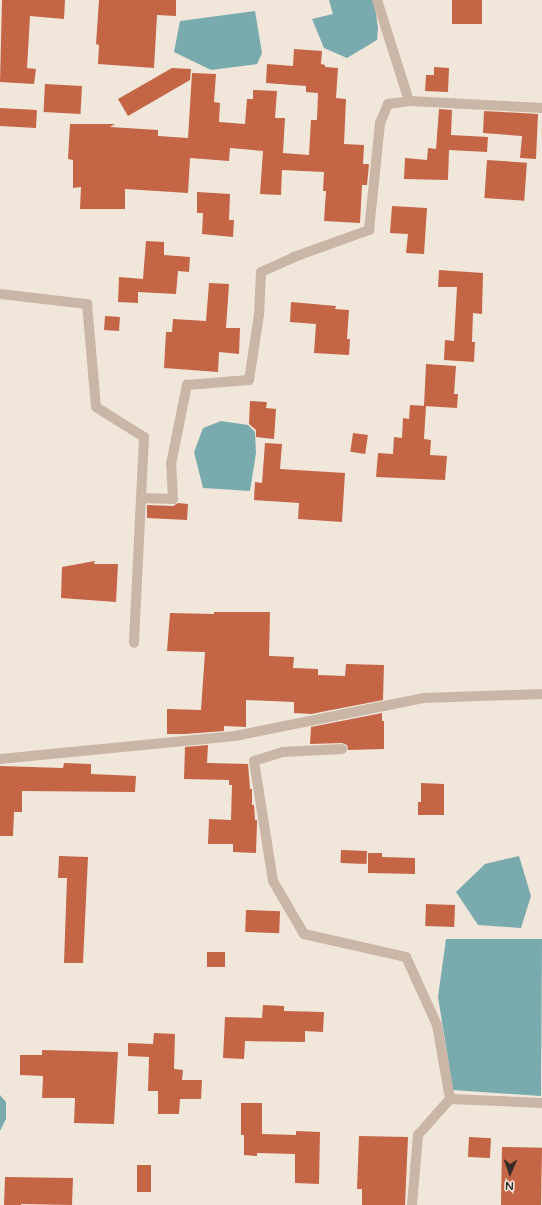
<!DOCTYPE html>
<html>
<head>
<meta charset="utf-8">
<style>
	body { margin:0 }
	#map { position:relative; width:542px; height:1205px; overflow:hidden; background:#f1e6da; font-family:"Varela Round",sans-serif }
	div>[style] { position:absolute }
	.water>* { inset:0; background:#79abae }
	.building>* { inset:0; background:#c46545; transform-origin:0 0 }
	.street>* { height:10px; margin:-5px; padding:0 5px; transform-origin:5px; border-radius:5px; background:#c9b6a6 }
	span { translate:-50% -50%; white-space:nowrap; text-align:center; line-height:1.15; -webkit-text-stroke:3px #f9f0e6; paint-order:stroke }
	.north { position:absolute; left:490px; top:1153px; width:40px; height:40px; -webkit-text-stroke:3px #f9f0e6; paint-order:stroke; rotate:182deg; font-size:11px; font-weight:700; line-height:16px; text-align:center; color:#352b27 }
	.north::after { content:''; display:block; margin:auto; width:14px; height:18px; background:#352b27; clip-path:polygon(50% 0,100% 100%,50% 72%,0 100%) }
</style>
</head>
<body>
<div id="map">
	<div class="water">
		<i style="clip-path:polygon(329px 0,374px 0,378px 28px,377px 40px,347px 58px,324px 48px,312px 19px,333px 14px)"></i>
		<i style="clip-path:polygon(255px 11px,262px 53px,257px 64px,211px 70px,174px 52px,180px 21px)"></i>
		<i style="clip-path:polygon(221px 421px,248px 425px,255px 432px,256px 453px,250px 491px,203px 488px,194px 452px,203px 428px)"></i>
		<i style="clip-path:polygon(519px 856px,531px 896px,521px 928px,478px 925px,456px 892px,485px 864px)"></i>
		<i style="clip-path:polygon(446px 939px,542px 939px,541px 1096px,453px 1090px,438px 997px)"></i>
		<i style="clip-path:polygon(0 1095px,6px 1102px,6px 1119px,0 1131px)"></i>
	</div>
	<div class="building">
		<i style="clip-path:polygon(2px 0,65px 0,64px 19px,30px 16px,27px 68px,36px 69px,34px 84px,0 82px)"></i>
		<i style="clip-path:polygon(99px 0,176px 0,176px 16px,157px 15px,154px 68px,98px 64px,99px 45px,96px 44px)"></i>
		<i style="left:452px;top:0;width:30px;height:24px"></i>
		<i style="clip-path:polygon(294px 49px,322px 51px,321px 64px,325px 65px,325px 67px,338px 68px,336px 98px,346px 99px,344px 144px,364px 145px,363px 164px,369px 164px,367px 185px,362px 185px,360px 223px,324px 221px,326px 191px,323px 191px,324px 172px,282px 170px,281px 195px,260px 194px,263px 151px,230px 148px,229px 161px,190px 158px,188px 193px,125px 189px,125px 209px,80px 209px,81px 187px,73px 188px,73px 160px,68px 159px,70px 124px,115px 124px,110px 127px,158px 130px,158px 136px,188px 138px,192px 73px,216px 74px,214px 102px,220px 103px,219px 122px,245px 124px,247px 99px,253px 99px,253px 90px,277px 91px,275px 118px,285px 118px,283px 153px,309px 155px,311px 120px,317px 120px,318px 93px,306px 92px,306px 86px,266px 83px,267px 64px,293px 66px)"></i>
		<i style="clip-path:polygon(434px 67px,449px 68px,448px 92px,425px 91px,426px 75px,434px 75px)"></i>
		<i style="clip-path:polygon(172px 68px,191px 69px,190px 80px,128px 116px,118px 99px)"></i>
		<i style="left:45px;top:84px;width:37px;height:28px;rotate:3deg"></i>
		<i style="left:0;top:108px;width:37px;height:18px;rotate:3deg"></i>
		<i style="clip-path:polygon(439px 109px,452px 110px,451px 135px,488px 137px,487px 152px,449px 150px,448px 180px,404px 179px,405px 158px,427px 160px,428px 148px,436px 149px)"></i>
		<i style="clip-path:polygon(484px 111px,538px 114px,536px 159px,520px 158px,522px 136px,483px 133px)"></i>
		<i style="left:487px;top:160px;width:40px;height:38px;rotate:4deg"></i>
		<i style="clip-path:polygon(197px 192px,230px 194px,229px 220px,234px 220px,233px 237px,202px 234px,203px 213px,197px 213px)"></i>
		<i style="clip-path:polygon(392px 206px,427px 208px,424px 254px,406px 253px,408px 234px,390px 233px)"></i>
		<i style="clip-path:polygon(146px 241px,164px 242px,164px 255px,190px 257px,189px 272px,178px 271px,176px 294px,138px 292px,138px 303px,118px 302px,119px 277px,143px 279px)"></i>
		<i style="clip-path:polygon(439px 270px,483px 273px,482px 314px,473px 313px,472px 342px,475px 342px,474px 362px,444px 360px,445px 340px,454px 341px,457px 287px,438px 287px)"></i>
		<i style="clip-path:polygon(209px 283px,229px 284px,226px 328px,240px 328px,239px 354px,219px 352px,218px 372px,164px 368px,166px 332px,172px 332px,173px 319px,206px 321px)"></i>
		<i style="clip-path:polygon(291px 302px,336px 306px,335px 309px,349px 310px,347px 339px,350px 339px,349px 355px,314px 353px,316px 324px,290px 322px)"></i>
		<i style="left:105px;top:316px;width:15px;height:14px;rotate:4deg"></i>
		<i style="clip-path:polygon(426px 364px,456px 366px,454px 394px,458px 394px,457px 408px,424px 406px)"></i>
		<i style="clip-path:polygon(250px 401px,267px 402px,266px 408px,276px 409px,274px 439px,256px 437px,256px 430px,249px 424px)"></i>
		<i style="clip-path:polygon(410px 405px,426px 406px,424px 439px,431px 440px,430px 455px,447px 456px,445px 480px,376px 477px,378px 453px,393px 454px,394px 437px,402px 438px,403px 418px,409px 419px)"></i>
		<i style="left:353px;top:433px;width:15px;height:19px;rotate:8deg"></i>
		<i style="clip-path:polygon(265px 443px,282px 444px,280px 469px,345px 473px,342px 522px,298px 519px,299px 503px,254px 500px,255px 482px,262px 483px)"></i>
		<i style="clip-path:polygon(178px 503px,188px 504px,187px 520px,147px 518px,147px 505px,173px 506px)"></i>
		<i style="clip-path:polygon(95px 561px,94px 564px,118px 564px,116px 602px,61px 598px,62px 567px)"></i>
		<i style="clip-path:polygon(214px 612px,270px 612px,269px 656px,294px 657px,293px 668px,318px 669px,318px 675px,345px 676px,346px 664px,384px 665px,383px 700px,311px 714px,294px 713px,294px 702px,246px 700px,246px 727px,224px 726px,224px 731px,185px 734px,167px 734px,167px 709px,201px 710px,205px 652px,167px 651px,170px 613px,214px 614px)"></i>
		<i style="clip-path:polygon(382px 713px,382px 721px,384px 721px,384px 749px,348px 750px,347px 745px,342px 743px,310px 744px,311px 727px)"></i>
		<i style="clip-path:polygon(208px 745px,207px 763px,248px 764px,250px 789px,252px 789px,252px 805px,254px 805px,255px 820px,257px 820px,257px 823px,256px 853px,233px 852px,233px 844px,208px 844px,209px 819px,231px 820px,232px 785px,229px 785px,229px 780px,184px 779px,185px 747px)"></i>
		<i style="clip-path:polygon(64px 763px,91px 764px,91px 774px,136px 776px,135px 792px,22px 791px,22px 812px,14px 812px,13px 836px,0 836px,0 766px,63px 768px)"></i>
		<i style="clip-path:polygon(421px 783px,444px 784px,444px 815px,418px 815px,418px 802px,421px 802px)"></i>
		<i style="left:341px;top:850px;width:26px;height:13px;rotate:2deg"></i>
		<i style="clip-path:polygon(368px 853px,382px 853px,382px 857px,415px 858px,415px 874px,368px 873px)"></i>
		<i style="clip-path:polygon(59px 856px,88px 857px,83px 963px,64px 963px,67px 878px,58px 878px)"></i>
		<i style="left:426px;top:904px;width:29px;height:22px;rotate:2deg"></i>
		<i style="left:246px;top:910px;width:34px;height:22px;rotate:2deg"></i>
		<i style="left:207px;top:952px;width:18px;height:15px"></i>
		<i style="clip-path:polygon(263px 1005px,284px 1006px,284px 1011px,324px 1012px,323px 1032px,305px 1031px,305px 1042px,245px 1041px,244px 1059px,223px 1058px,225px 1017px,262px 1018px)"></i>
		<i style="clip-path:polygon(154px 1033px,175px 1034px,174px 1069px,183px 1070px,182px 1080px,202px 1080px,201px 1099px,180px 1099px,179px 1114px,158px 1114px,158px 1091px,148px 1091px,149px 1057px,128px 1056px,128px 1043px,153px 1044px)"></i>
		<i style="clip-path:polygon(42px 1050px,118px 1052px,114px 1124px,74px 1123px,75px 1098px,42px 1098px,43px 1076px,20px 1075px,20px 1055px,42px 1055px)"></i>
		<i style="clip-path:polygon(241px 1103px,262px 1103px,262px 1134px,296px 1135px,296px 1131px,320px 1132px,319px 1184px,295px 1183px,295px 1154px,257px 1153px,257px 1156px,244px 1155px,244px 1135px,241px 1135px)"></i>
		<i style="clip-path:polygon(359px 1136px,408px 1137px,405px 1205px,362px 1205px,362px 1189px,357px 1189px)"></i>
		<i style="left:469px;top:1137px;width:22px;height:20px;rotate:3deg"></i>
		<i style="left:502px;top:1147px;width:40px;height:58px;rotate:1deg"></i>
		<i style="left:137px;top:1165px;width:14px;height:27px"></i>
		<i style="clip-path:polygon(5px 1177px,73px 1178px,72px 1205px,21px 1204px,21px 1205px,4px 1205px)"></i>
	</div>
	<div class="street">
		<i style="left:377px;top:0;width:106px;rotate:72.4deg"></i>
		<i style="left:409px;top:101px;width:133px;rotate:3deg"></i>
		<i style="left:0;top:294px;width:88px;rotate:6.6deg"></i>
		<i style="left:87px;top:304px;width:103px;rotate:85deg"></i>
		<i style="left:96px;top:407px;width:57px;rotate:32deg"></i>
		<i style="left:144px;top:437px;width:206px;rotate:92.8deg"></i>
		<i style="left:141px;top:498px;width:32px;rotate:2deg"></i>
		<i style="left:173px;top:499px;width:35px;rotate:-93deg"></i>
		<i style="left:171px;top:464px;width:81px;rotate:-78.6deg"></i>
		<i style="left:187px;top:385px;width:62px;rotate:-4.6deg"></i>
		<i style="left:249px;top:380px;width:66px;rotate:-81.3deg"></i>
		<i style="left:259px;top:315px;width:43px;rotate:-87.3deg"></i>
		<i style="left:261px;top:272px;width:36px;rotate:-24deg"></i>
		<i style="left:294px;top:257px;width:80px;rotate:-19.8deg"></i>
		<i style="left:369px;top:230px;width:108px;rotate:-84.1deg"></i>
		<i style="left:380px;top:123px;width:21px;rotate:-67deg"></i>
		<i style="left:388px;top:104px;width:21px;rotate:-8deg"></i>
		<i style="left:342px;top:749px;width:59px;rotate:177.1deg"></i>
		<i style="left:283px;top:752px;width:30px;rotate:163deg"></i>
		<i style="left:254px;top:761px;width:121px;rotate:81deg"></i>
		<i style="left:273px;top:881px;width:61px;rotate:59.7deg"></i>
		<i style="left:304px;top:934px;width:105px;rotate:12.7deg"></i>
		<i style="left:406px;top:957px;width:75px;rotate:65.5deg"></i>
		<i style="left:437px;top:1025px;width:75px;rotate:80deg"></i>
		<i style="left:450px;top:1099px;width:92px;rotate:2.5deg"></i>
		<i style="left:0;top:759px;width:236px;rotate:-5.6deg"></i>
		<i style="left:235px;top:736px;width:192px;rotate:-11.4deg"></i>
		<i style="left:423px;top:698px;width:119px;rotate:-1.9deg"></i>
		<i style="left:412px;top:1205px;width:70px;rotate:-85.1deg"></i>
		<i style="left:418px;top:1135px;width:48px;rotate:-48.4deg"></i>
	</div>
	<div class="north">N</div>
</div>
</body>
</html>
